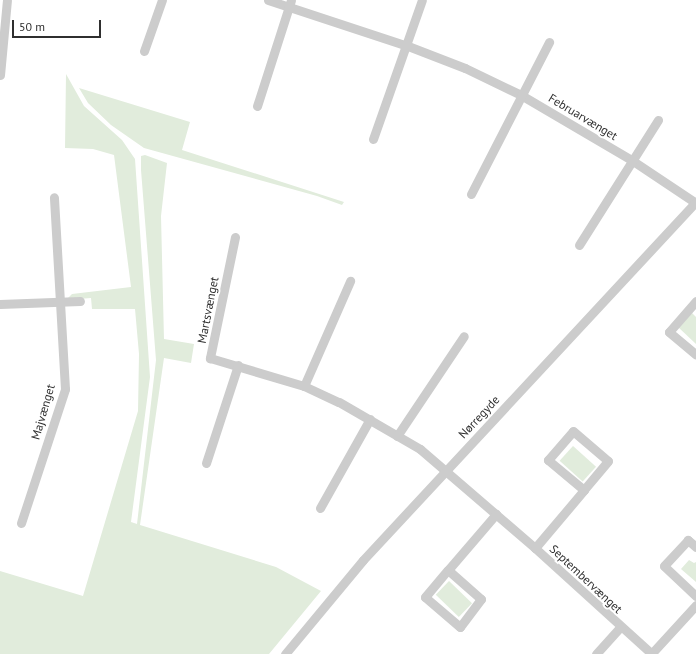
<!DOCTYPE html>
<html>
<head>
<meta charset="utf-8">
<style>
	body { margin:0 }
	#map { position:relative; width:696px; height:654px; overflow:hidden; background:#fff; font-family:"PT Sans",sans-serif }
	div>[style] { position:absolute }
	.green>* { inset:0; background:#e1ecdc; transform-origin:0 0 }
	.minor>* { height:9px; margin:-4.5px; padding:0 4.5px; transform-origin:4.5px; border-radius:4.5px; background:#ccc }
	span { translate:-50% -50%; white-space:nowrap; text-align:center; line-height:1.15; -webkit-text-stroke:4px #fff; paint-order:stroke }
	.street-label { font-size:12px; color:#2f2f2f }
	.scale { position:absolute; left:12px; top:20px; width:89px; height:18px; box-sizing:border-box; border:2px solid #2f2f2f; border-top:0; padding-left:5px; font-size:12px; line-height:14px; white-space:nowrap; color:#2f2f2f; -webkit-text-stroke:3px #fff; paint-order:stroke }
</style>
</head>
<body>
<div id="map">
	<div class="green">
		<i style="clip-path:polygon(66px 74px,84px 106px,122px 140px,135px 159px,150px 377px,131px 522px,137px 524px,156px 360px,141px 170px,141px 156px,145px 155px,167px 163px,161px 216px,164px 339px,194px 344px,191px 363px,164px 358px,140px 525px,276px 567px,321px 591px,269px 654px,0 654px,0 571px,83px 596px,138px 411px,139px 354px,135px 309px,92px 309px,91px 298px,66px 300px,72px 294px,131px 287px,114px 155px,93px 149px,65px 148px)"></i>
		<i style="clip-path:polygon(79px 88px,190px 122px,182px 150px,344px 202px,342px 205px,317px 196px,144px 148px,111px 125px,88px 103px)"></i>
		<i style="clip-path:polygon(692px 313px,696px 317px,696px 344px,678px 327px)"></i>
		<i style="left:573px;top:446px;width:31px;height:20px;rotate:42deg"></i>
		<i style="clip-path:polygon(689px 560px,694px 563px,696px 562px,696px 582px,681px 569px)"></i>
		<i style="left:449px;top:581px;width:32px;height:19px;rotate:44deg"></i>
	</div>
	<div class="minor">
		<i style="left:268px;top:0;width:147px;rotate:18.2deg"></i>
		<i style="left:408px;top:46px;width:61px;rotate:21.1deg"></i>
		<i style="left:465px;top:68px;width:62px;rotate:25.7deg"></i>
		<i style="left:521px;top:95px;width:130px;rotate:30.5deg"></i>
		<i style="left:633px;top:161px;width:76px;rotate:33.7deg"></i>
		<i style="left:144px;top:51px;width:54px;rotate:-70.6deg"></i>
		<i style="left:0;top:75px;width:75px;rotate:-84.7deg"></i>
		<i style="left:257px;top:106px;width:111px;rotate:-72.2deg"></i>
		<i style="left:373px;top:139px;width:147px;rotate:-70.6deg"></i>
		<i style="left:471px;top:194px;width:171px;rotate:-62.8deg"></i>
		<i style="left:235px;top:237px;width:124px;rotate:101.7deg"></i>
		<i style="left:210px;top:358px;width:98px;rotate:16.6deg"></i>
		<i style="left:304px;top:386px;width:38px;rotate:25deg"></i>
		<i style="left:339px;top:402px;width:94px;rotate:30.1deg"></i>
		<i style="left:420px;top:449px;width:152px;rotate:40.7deg"></i>
		<i style="left:535px;top:548px;width:158px;rotate:42.2deg"></i>
		<i style="left:579px;top:245px;width:148px;rotate:-57.7deg"></i>
		<i style="left:696px;top:301px;width:41px;rotate:131.1deg"></i>
		<i style="left:669px;top:332px;width:35px;rotate:40deg"></i>
		<i style="left:0;top:304px;width:80px;rotate:-2.1deg"></i>
		<i style="left:304px;top:386px;width:115px;rotate:-66.3deg"></i>
		<i style="left:397px;top:436px;width:120px;rotate:-56.2deg"></i>
		<i style="left:206px;top:463px;width:103px;rotate:-71.9deg"></i>
		<i style="left:320px;top:508px;width:102px;rotate:-60.7deg"></i>
		<i style="left:21px;top:523px;width:141px;rotate:-71.8deg"></i>
		<i style="left:65px;top:389px;width:192px;rotate:-93.3deg"></i>
		<i style="left:696px;top:547px;width:11px;rotate:-139deg"></i>
		<i style="left:688px;top:540px;width:35px;rotate:133deg"></i>
		<i style="left:664px;top:566px;width:44px;rotate:43.2deg"></i>
		<i style="left:535px;top:548px;width:76px;rotate:-49.8deg"></i>
		<i style="left:584px;top:490px;width:47px;rotate:-140.2deg"></i>
		<i style="left:548px;top:460px;width:38px;rotate:-49deg"></i>
		<i style="left:573px;top:431px;width:46px;rotate:40.6deg"></i>
		<i style="left:608px;top:461px;width:38px;rotate:130deg"></i>
		<i style="left:448px;top:570px;width:44px;rotate:41.3deg"></i>
		<i style="left:481px;top:599px;width:35px;rotate:127deg"></i>
		<i style="left:460px;top:627px;width:46px;rotate:-139.4deg"></i>
		<i style="left:425px;top:597px;width:35px;rotate:-50deg"></i>
		<i style="left:448px;top:570px;width:74px;rotate:-49.4deg"></i>
		<i style="left:652px;top:653px;width:65px;rotate:-47.5deg"></i>
		<i style="left:285px;top:654px;width:122px;rotate:-50.3deg"></i>
		<i style="left:363px;top:560px;width:489px;rotate:-47.1deg"></i>
		<i style="left:596px;top:654px;width:36px;rotate:-48deg"></i>
	</div>
	<div class="street-label">
		<span style="left:583px;top:117px;rotate:31deg">Februarvænget</span>
		<span style="left:208px;top:310px;rotate:-79deg">Martsvænget</span>
		<span style="left:43px;top:412px;rotate:-74deg">Majvænget</span>
		<span style="left:479px;top:417px;rotate:-47deg">Nørregyde</span>
		<span style="left:586px;top:579px;rotate:43deg">Septembervænget</span>
	</div>
	<div class="scale">50 m</div>
</div>
</body>
</html>
